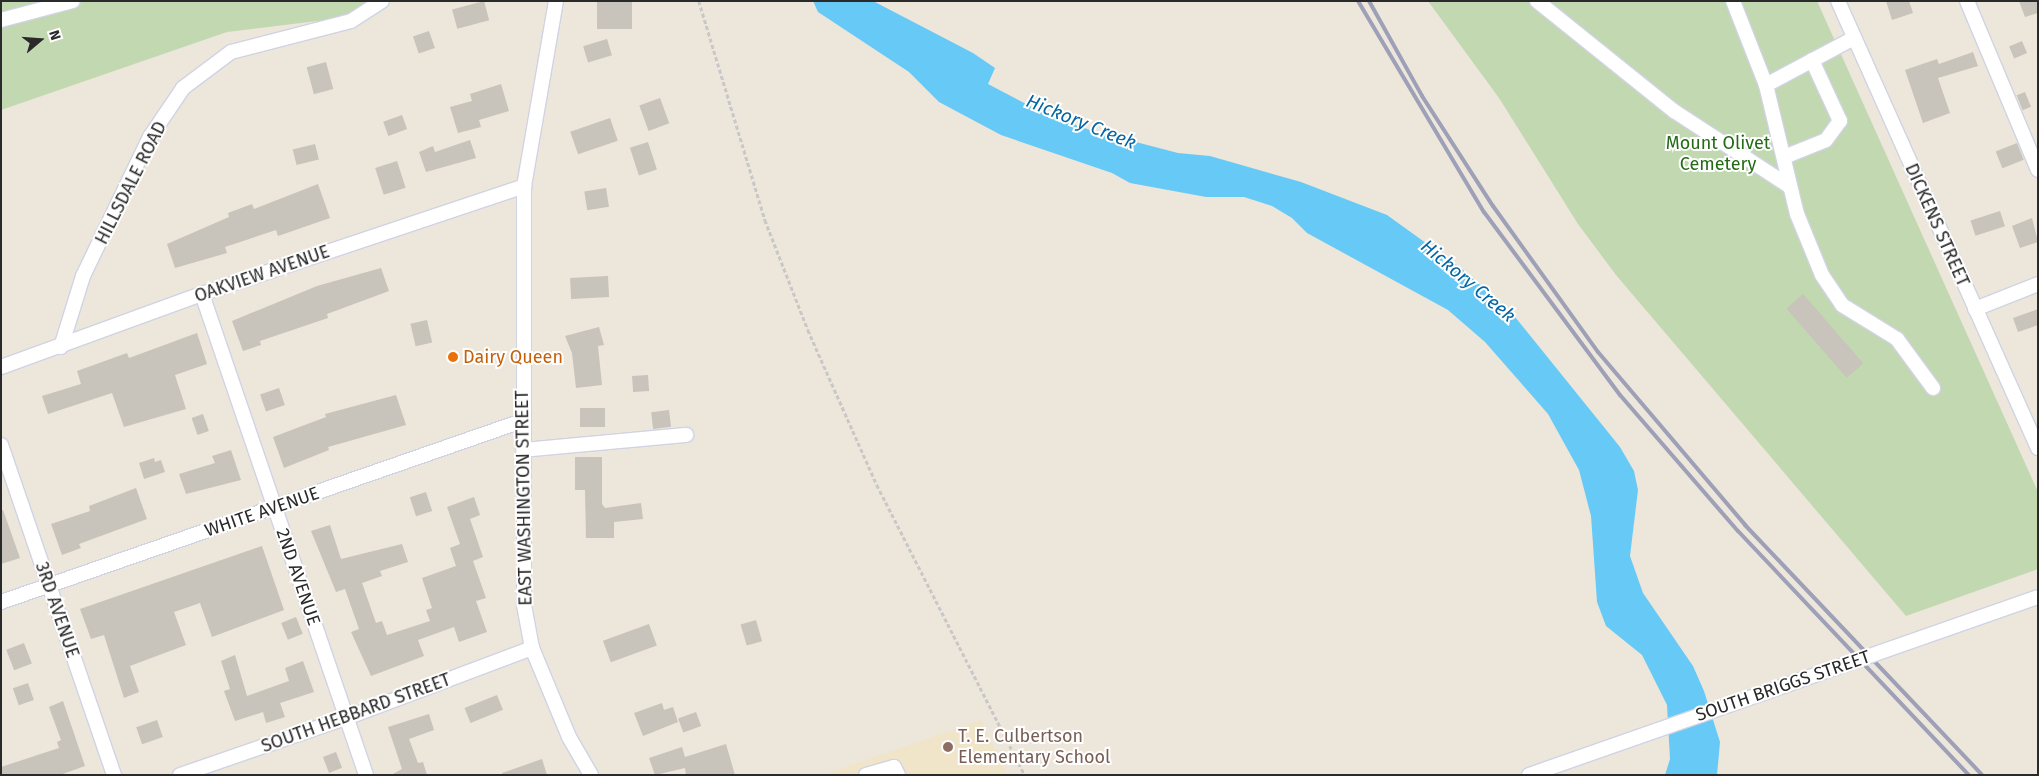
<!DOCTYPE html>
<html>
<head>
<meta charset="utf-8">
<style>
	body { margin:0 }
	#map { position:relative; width:2039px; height:776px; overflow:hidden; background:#ede6db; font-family:"Fira Sans",sans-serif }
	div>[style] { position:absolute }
	.education>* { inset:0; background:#f0e5c9 }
	.cemetery>* { inset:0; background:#c2d8b1 }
	.water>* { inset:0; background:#67caf6 }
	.building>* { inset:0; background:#c8c3bb; transform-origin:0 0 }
	.path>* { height:2.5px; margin-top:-1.25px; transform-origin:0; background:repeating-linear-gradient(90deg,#c8c8c8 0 4px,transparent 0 6.5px) }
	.roads { filter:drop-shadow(1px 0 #d0d3e4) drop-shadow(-1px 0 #d0d3e4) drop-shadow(0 1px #d0d3e4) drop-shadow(0 -1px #d0d3e4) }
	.minor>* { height:14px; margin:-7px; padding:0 7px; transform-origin:7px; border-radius:7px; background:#fff }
	.rail>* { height:4px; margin:-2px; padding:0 2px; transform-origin:2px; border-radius:2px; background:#9da0b6 }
	.bridges { filter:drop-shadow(1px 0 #d0d3e4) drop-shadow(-1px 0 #d0d3e4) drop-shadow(0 1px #d0d3e4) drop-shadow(0 -1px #d0d3e4) }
	.minor-bridge>* { height:14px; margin:-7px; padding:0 7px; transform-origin:7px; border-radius:7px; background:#fff }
	.dots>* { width:14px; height:14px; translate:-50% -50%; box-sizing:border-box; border:2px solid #fff; border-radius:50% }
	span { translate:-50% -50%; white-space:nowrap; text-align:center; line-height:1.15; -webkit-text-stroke:4px #fff; paint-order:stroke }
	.park-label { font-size:18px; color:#236b15 }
	.street-label { font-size:18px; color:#2a2a2a }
	.food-label { font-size:18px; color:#c56008 }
	.left { translate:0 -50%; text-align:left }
	.education-label { font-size:18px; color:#785e54 }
	.water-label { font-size:19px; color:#0566a3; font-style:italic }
	.frame { position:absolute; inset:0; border:2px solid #2a2a2a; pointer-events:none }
	.north { position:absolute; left:15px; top:15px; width:50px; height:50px; -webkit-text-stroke:4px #fff; paint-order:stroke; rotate:72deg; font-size:14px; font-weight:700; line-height:20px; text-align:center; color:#2a2a2a }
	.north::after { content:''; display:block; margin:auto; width:18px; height:22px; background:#2a2a2a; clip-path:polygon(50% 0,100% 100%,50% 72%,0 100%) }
</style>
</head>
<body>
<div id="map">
	<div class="education">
		<i style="clip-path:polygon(981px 720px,1007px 775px,823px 775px)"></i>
	</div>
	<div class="cemetery">
		<i style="clip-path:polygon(1px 1px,374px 1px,350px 17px,227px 32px,1px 110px)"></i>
		<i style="clip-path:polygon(1428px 1px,1817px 1px,2038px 492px,2038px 569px,1906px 616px,1616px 275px,1578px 224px,1499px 98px)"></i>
	</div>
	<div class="water">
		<i style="clip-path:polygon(813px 1px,873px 1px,973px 53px,995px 68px,988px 84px,1047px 115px,1090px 130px,1178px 153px,1210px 156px,1301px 182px,1387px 215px,1462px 269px,1511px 312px,1620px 447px,1634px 471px,1638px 490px,1630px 556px,1643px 593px,1693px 666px,1704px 691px,1720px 742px,1717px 775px,1665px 775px,1670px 759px,1667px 705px,1642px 655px,1606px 626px,1597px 602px,1591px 516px,1579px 470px,1548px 414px,1485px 342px,1448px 310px,1307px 233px,1292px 218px,1272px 206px,1244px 197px,1206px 197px,1130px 183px,1112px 173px,1001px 135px,939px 102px,909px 72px,818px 12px)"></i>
	</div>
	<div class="building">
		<i style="left:484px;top:1px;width:20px;height:33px;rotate:75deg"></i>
		<i style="left:597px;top:1px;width:35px;height:28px"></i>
		<i style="clip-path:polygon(1886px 1px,1909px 1px,1913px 13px,1892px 20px)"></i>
		<i style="clip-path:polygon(2019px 1px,2038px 1px,2038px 13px,2025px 17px)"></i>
		<i style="left:429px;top:31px;width:18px;height:17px;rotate:71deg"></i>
		<i style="left:607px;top:39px;width:17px;height:25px;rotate:73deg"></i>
		<i style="left:2022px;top:41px;width:13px;height:14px;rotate:67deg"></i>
		<i style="clip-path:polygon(1973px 52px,1978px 66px,1938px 78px,1950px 113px,1923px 123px,1905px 70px,1937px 59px,1939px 64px)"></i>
		<i style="left:326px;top:62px;width:28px;height:20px;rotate:75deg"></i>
		<i style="clip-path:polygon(501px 84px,509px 111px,479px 120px,481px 127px,458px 133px,450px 107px,472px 101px,470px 94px)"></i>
		<i style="left:2025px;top:92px;width:16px;height:9px;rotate:68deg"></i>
		<i style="left:660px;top:98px;width:27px;height:22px;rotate:70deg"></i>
		<i style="left:402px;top:115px;width:15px;height:20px;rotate:70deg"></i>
		<i style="left:610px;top:118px;width:24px;height:42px;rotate:71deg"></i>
		<i style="clip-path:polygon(470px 140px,476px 158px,426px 172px,419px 152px,433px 146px,435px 152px)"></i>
		<i style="left:648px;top:142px;width:29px;height:19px;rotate:72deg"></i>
		<i style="left:2017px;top:143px;width:18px;height:23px;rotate:68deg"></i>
		<i style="left:315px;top:144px;width:16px;height:23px;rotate:76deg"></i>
		<i style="left:397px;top:161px;width:28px;height:23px;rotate:72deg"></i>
		<i style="clip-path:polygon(318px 184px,330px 218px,278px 236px,276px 230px,225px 247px,227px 253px,175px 268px,167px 244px,229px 217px,228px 213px,252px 204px,254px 209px)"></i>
		<i style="left:606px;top:188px;width:19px;height:22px;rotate:81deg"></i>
		<i style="left:2000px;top:211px;width:16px;height:31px;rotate:72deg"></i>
		<i style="clip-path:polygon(2032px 218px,2038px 242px,2020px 248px,2012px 226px)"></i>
		<i style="clip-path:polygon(381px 268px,389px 291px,327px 314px,328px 318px,260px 341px,261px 345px,243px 351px,232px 321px,317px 286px)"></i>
		<i style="left:608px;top:276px;width:21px;height:38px;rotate:87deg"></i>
		<i style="left:1803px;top:294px;width:92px;height:22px;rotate:49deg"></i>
		<i style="clip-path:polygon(2038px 309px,2038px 325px,2018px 332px,2013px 318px)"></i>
		<i style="left:427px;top:320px;width:23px;height:17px;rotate:77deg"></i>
		<i style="clip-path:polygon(599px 327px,604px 345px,598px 346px,602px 385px,576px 388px,572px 353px,565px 336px)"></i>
		<i style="clip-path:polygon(197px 333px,207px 364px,175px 375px,186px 409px,124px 427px,112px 393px,48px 414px,42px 396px,81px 384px,77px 371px,127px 353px,129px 358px)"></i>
		<i style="left:648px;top:375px;width:16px;height:16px;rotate:86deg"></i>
		<i style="left:279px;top:388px;width:18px;height:20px;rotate:71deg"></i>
		<i style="clip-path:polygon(396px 395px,406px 425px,328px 447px,329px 450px,284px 468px,273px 437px,326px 417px,325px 414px)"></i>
		<i style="left:580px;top:408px;width:25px;height:19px"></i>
		<i style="left:669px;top:410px;width:17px;height:18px;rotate:83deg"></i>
		<i style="left:203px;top:414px;width:18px;height:12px;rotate:71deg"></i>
		<i style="clip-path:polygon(231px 450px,241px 480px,186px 494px,179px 474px,215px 463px,212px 456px)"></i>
		<i style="clip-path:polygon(575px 457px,602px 457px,602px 504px,605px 508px,641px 503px,643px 519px,614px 522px,614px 538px,586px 538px,585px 490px,575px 490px)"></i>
		<i style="clip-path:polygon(154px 458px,155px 462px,161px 460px,165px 472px,144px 479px,139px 463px)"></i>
		<i style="clip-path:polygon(136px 488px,147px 519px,79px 544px,81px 548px,62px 555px,51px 524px,90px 511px,89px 506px)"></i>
		<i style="left:426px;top:492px;width:20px;height:17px;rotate:72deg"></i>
		<i style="clip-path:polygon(474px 497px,480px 515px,470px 519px,483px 557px,473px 561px,486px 598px,476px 601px,487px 632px,459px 642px,454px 627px,418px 640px,424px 656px,371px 676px,351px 632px,359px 629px,345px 589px,336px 592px,311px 531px,330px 525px,341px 559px,402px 544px,408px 562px,380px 571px,382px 576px,362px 583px,376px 623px,382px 621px,387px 635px,430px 621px,426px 610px,432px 608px,422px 578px,456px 566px,450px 548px,460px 544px,447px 507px)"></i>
		<i style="clip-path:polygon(3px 510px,20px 558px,1px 564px,1px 511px)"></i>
		<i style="clip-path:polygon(262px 546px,284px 610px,212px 637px,200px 603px,174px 612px,186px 645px,130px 666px,139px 692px,124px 698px,104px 635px,91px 639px,80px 609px)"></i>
		<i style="left:296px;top:617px;width:18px;height:16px;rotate:68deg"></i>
		<i style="left:756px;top:620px;width:22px;height:16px;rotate:74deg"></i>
		<i style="left:649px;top:624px;width:23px;height:49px;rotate:70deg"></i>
		<i style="left:24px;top:643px;width:22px;height:19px;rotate:69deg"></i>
		<i style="clip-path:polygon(235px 655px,247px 696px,289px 681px,285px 668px,303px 661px,314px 692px,280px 703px,285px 717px,266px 723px,263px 712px,235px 721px,224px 691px,230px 689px,221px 661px)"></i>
		<i style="left:28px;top:683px;width:18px;height:16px;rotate:71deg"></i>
		<i style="left:497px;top:695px;width:16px;height:35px;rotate:68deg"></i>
		<i style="clip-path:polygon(63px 701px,85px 766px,60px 775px,1px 775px,1px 767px,59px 748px,57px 742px,61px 740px,49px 707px)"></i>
		<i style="clip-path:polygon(662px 703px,664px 710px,673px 707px,678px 722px,643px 736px,634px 713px)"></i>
		<i style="left:696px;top:712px;width:15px;height:19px;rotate:70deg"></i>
		<i style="clip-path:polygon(429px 714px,434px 730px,409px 739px,418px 763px,423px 762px,427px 775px,391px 775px,402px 769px,388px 727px)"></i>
		<i style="left:157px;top:720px;width:18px;height:22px;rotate:71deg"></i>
		<i style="clip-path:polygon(726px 744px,735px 775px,686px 775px,685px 768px,655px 775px,649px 758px,682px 747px,685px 757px)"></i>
		<i style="left:336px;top:752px;width:17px;height:14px;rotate:69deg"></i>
		<i style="clip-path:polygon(542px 759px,547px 775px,503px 775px,502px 773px)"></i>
	</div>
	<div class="path">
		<i style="left:699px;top:1px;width:229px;rotate:73.2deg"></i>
		<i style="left:765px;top:220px;width:118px;rotate:68.6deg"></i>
		<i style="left:808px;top:330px;width:170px;rotate:66deg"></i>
		<i style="left:877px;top:485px;width:326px;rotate:63deg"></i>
	</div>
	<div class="roads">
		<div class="minor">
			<i style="left:556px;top:1px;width:188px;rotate:99.8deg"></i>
			<i style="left:524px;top:186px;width:419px;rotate:90deg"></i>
			<i style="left:524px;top:605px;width:44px;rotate:79.5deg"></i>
			<i style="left:532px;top:648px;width:96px;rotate:67.4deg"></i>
			<i style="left:569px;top:737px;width:44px;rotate:59.9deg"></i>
			<i style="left:1537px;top:1px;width:176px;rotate:38.8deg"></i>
			<i style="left:1674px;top:111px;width:137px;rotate:33.1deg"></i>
			<i style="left:1733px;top:1px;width:90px;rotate:68.6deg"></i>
			<i style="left:1766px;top:85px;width:133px;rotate:76.5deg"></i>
			<i style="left:1797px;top:214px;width:66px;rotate:67.7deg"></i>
			<i style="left:1822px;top:275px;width:36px;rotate:56deg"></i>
			<i style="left:1842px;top:305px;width:65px;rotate:31.7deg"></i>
			<i style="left:1897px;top:339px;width:61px;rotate:53.7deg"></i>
			<i style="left:1838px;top:1px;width:490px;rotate:65.9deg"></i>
			<i style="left:1967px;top:1px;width:183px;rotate:67.2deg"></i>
			<i style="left:1px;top:20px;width:74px;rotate:-14.8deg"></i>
			<i style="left:1766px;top:85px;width:100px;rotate:-28.1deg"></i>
			<i style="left:1784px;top:157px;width:45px;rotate:-22deg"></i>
			<i style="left:1826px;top:140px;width:24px;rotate:-54deg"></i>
			<i style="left:1840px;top:121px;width:67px;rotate:-114.7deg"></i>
			<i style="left:202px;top:294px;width:508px;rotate:71.17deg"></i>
			<i style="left:1975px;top:309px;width:68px;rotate:-21.6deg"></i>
			<i style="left:61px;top:347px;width:74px;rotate:-72.8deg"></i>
			<i style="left:83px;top:276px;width:154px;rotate:-64.3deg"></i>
			<i style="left:150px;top:137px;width:59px;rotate:-56deg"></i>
			<i style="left:183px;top:88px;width:60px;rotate:-36.9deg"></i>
			<i style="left:231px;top:52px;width:124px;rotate:-14.5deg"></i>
			<i style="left:351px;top:21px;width:37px;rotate:-33deg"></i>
			<i style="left:1px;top:367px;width:214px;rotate:-20deg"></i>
			<i style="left:202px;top:294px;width:340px;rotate:-18.5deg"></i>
			<i style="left:1px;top:445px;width:349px;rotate:71.1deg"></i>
			<i style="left:523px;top:450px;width:164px;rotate:-5.3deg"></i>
			<i style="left:1px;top:602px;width:552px;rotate:-19.16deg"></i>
			<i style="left:180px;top:775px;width:176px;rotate:-19deg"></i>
			<i style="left:346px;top:718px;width:199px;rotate:-20.6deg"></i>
			<i style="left:866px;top:775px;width:29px;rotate:-16deg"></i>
			<i style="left:894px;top:767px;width:9px;rotate:63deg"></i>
		</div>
	</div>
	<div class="rail">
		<i style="left:1358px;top:1px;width:246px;rotate:59.2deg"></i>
		<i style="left:1484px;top:212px;width:228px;rotate:53.4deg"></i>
		<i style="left:1620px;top:395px;width:180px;rotate:49.1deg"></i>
		<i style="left:1738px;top:531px;width:336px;rotate:46.6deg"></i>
		<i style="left:1369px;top:1px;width:109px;rotate:60.8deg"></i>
		<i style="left:1422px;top:96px;width:131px;rotate:57.2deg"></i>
		<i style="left:1493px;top:206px;width:180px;rotate:54.3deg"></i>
		<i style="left:1598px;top:352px;width:227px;rotate:49.6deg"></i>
		<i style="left:1745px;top:525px;width:344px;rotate:46.5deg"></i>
	</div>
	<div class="bridges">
		<div class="minor-bridge">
			<i style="left:1529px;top:775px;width:539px;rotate:-19.28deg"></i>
		</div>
	</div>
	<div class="dots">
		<i style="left:453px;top:357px;background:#e8710a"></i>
		<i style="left:948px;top:747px;background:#8d6e63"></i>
	</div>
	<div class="park-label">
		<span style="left:1718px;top:154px">Mount Olivet<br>Cemetery</span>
	</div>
	<div class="street-label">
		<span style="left:131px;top:183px;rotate:-63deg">HILLSDALE ROAD</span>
		<span style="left:1937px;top:225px;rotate:66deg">DICKENS STREET</span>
		<span style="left:262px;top:274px;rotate:-19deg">OAKVIEW AVENUE</span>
		<span style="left:524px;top:498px;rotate:-91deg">EAST WASHINGTON STREET</span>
		<span style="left:262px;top:512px;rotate:-19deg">WHITE AVENUE</span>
		<span style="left:298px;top:577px;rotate:71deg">2ND AVENUE</span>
		<span style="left:57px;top:610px;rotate:71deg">3RD AVENUE</span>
		<span style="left:1783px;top:686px;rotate:-19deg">SOUTH BRIGGS STREET</span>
		<span style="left:356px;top:713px;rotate:-20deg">SOUTH HEBBARD STREET</span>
	</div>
	<div class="food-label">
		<span class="left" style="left:463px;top:357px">Dairy Queen</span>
	</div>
	<div class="education-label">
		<span class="left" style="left:958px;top:747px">T. E. Culbertson<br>Elementary School</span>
	</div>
	<div class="water-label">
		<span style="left:1081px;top:122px;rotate:22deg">Hickory Creek</span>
		<span style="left:1468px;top:281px;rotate:40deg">Hickory Creek</span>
	</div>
	<div class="frame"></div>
	<div class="north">N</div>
</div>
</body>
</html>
